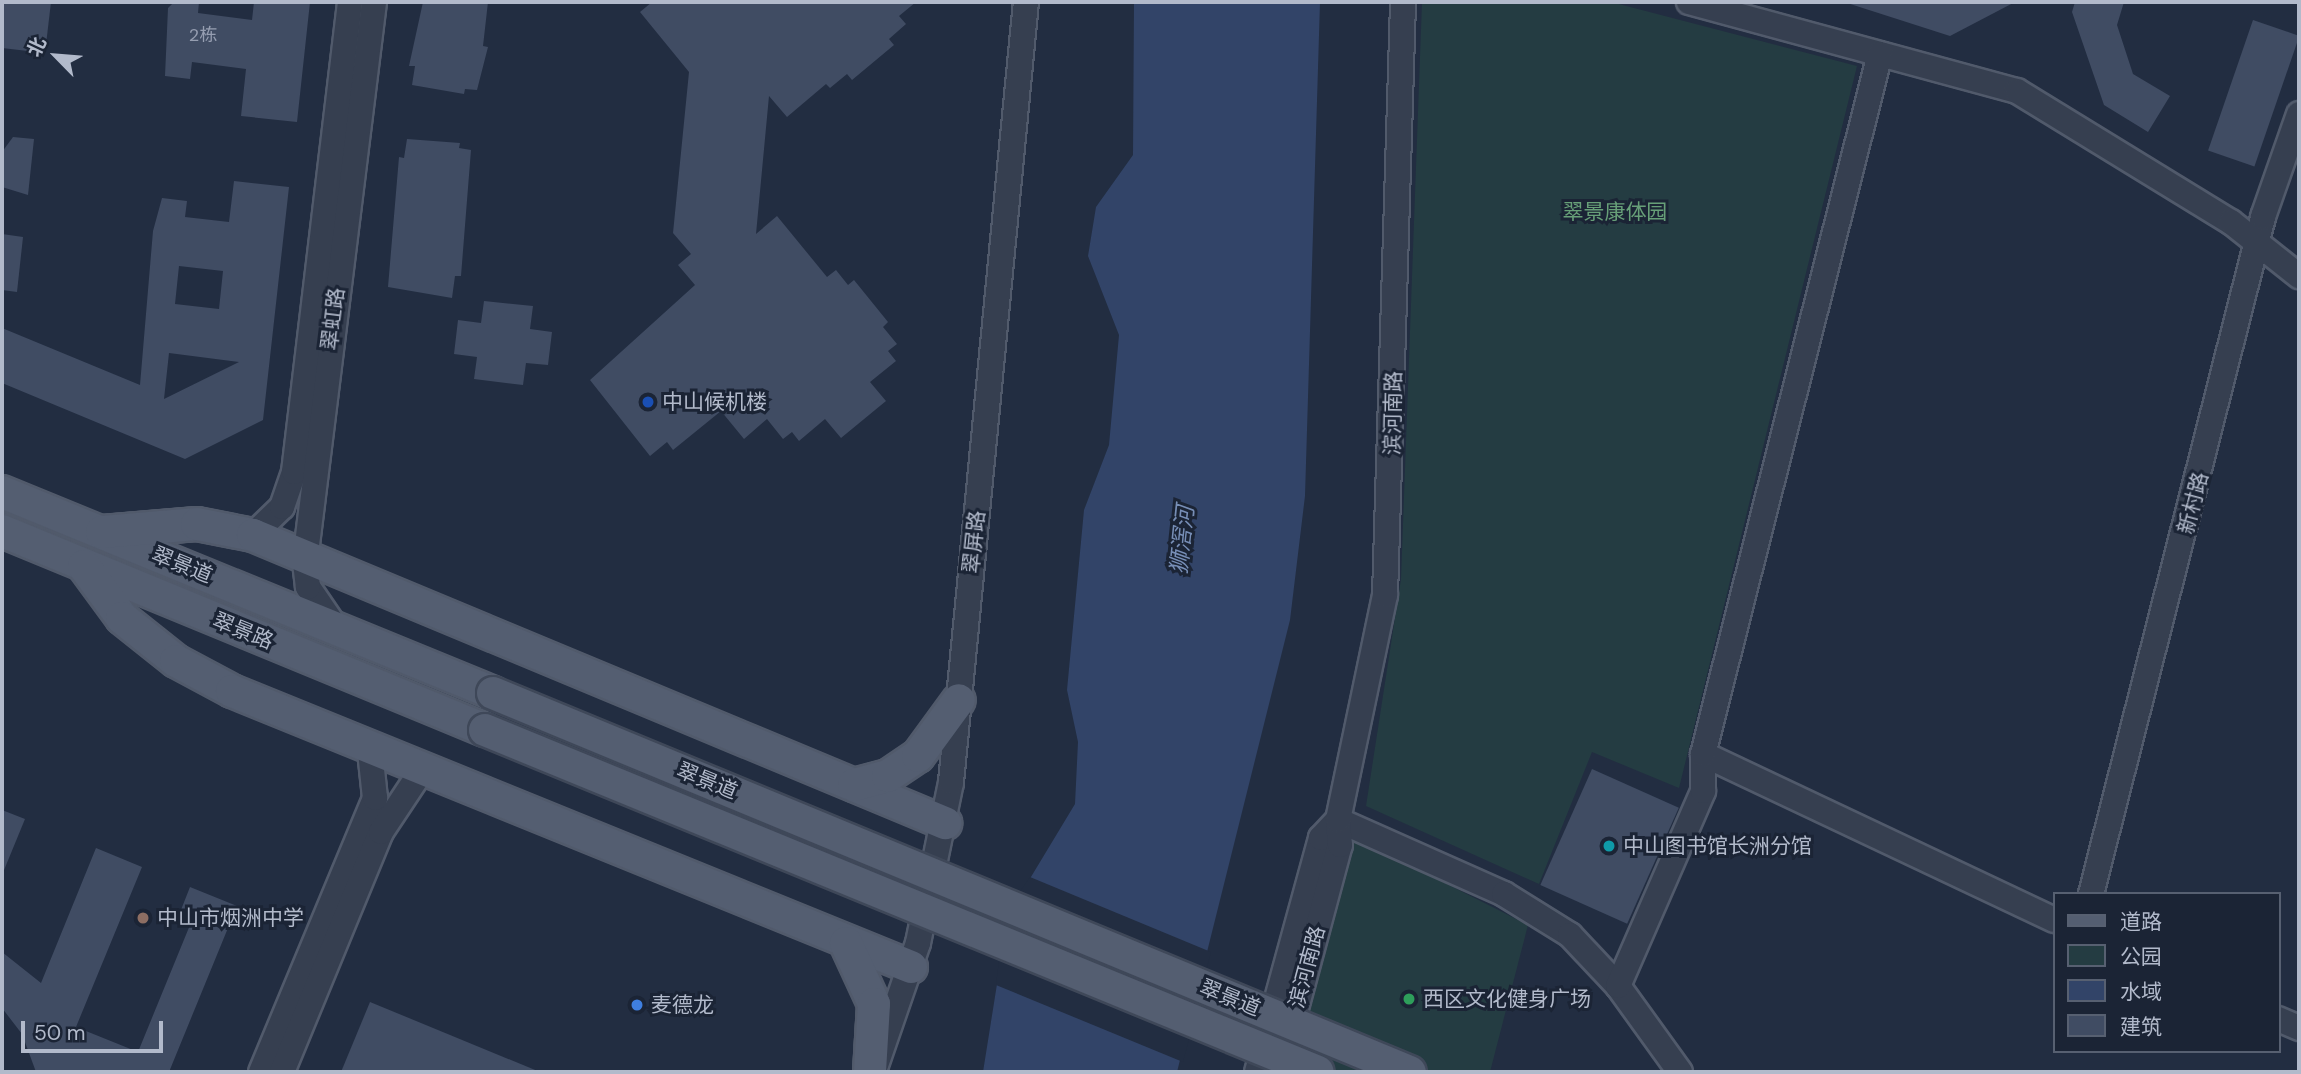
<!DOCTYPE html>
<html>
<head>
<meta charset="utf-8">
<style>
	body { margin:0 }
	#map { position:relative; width:2301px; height:1074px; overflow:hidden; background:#222d41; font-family:"DM Sans","Noto Sans SC",sans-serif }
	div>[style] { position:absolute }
	.green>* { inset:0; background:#243c42 }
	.water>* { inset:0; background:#324468 }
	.pier>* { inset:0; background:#222d41 }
	.building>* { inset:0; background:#404c63; transform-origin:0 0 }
	.roads { filter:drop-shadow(2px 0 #515a6b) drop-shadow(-2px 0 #515a6b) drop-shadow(0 2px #515a6b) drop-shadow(0 -2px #515a6b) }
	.minor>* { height:24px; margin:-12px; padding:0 12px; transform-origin:12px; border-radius:12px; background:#363f50 }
	.major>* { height:32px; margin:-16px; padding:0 16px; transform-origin:16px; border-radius:16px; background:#545e71 }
	.bridges { filter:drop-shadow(2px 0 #3f4859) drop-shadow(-2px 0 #3f4859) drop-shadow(0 2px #3f4859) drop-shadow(0 -2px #3f4859) }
	.major-bridge>* { height:32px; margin:-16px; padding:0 16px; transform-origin:16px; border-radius:16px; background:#545e71 }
	.dots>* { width:19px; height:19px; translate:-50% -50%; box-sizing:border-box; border:4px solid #1b2435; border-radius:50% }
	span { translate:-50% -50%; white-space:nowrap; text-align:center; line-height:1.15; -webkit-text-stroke:6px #1b2435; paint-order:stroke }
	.number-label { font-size:18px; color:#969eb1 }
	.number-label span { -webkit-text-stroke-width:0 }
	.park-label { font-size:21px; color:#679f78 }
	.street-label { font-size:21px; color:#b2bacb }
	.poi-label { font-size:21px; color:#b2bacb }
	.left { translate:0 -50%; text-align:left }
	.water-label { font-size:23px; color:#778eb6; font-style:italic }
	.frame { position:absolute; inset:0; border:4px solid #b2bacb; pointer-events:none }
	.legend { position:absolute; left:2053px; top:892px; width:228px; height:161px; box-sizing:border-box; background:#1b2435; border:2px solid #576071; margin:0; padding:9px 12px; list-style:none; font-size:21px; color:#b2bacb }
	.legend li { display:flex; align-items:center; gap:14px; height:35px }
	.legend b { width:35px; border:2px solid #576071 }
	.north { position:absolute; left:21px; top:21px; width:70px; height:70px; -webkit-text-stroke:5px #1b2435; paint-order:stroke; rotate:295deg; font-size:19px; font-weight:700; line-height:28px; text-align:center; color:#b2bacb }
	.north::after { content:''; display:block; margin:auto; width:24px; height:32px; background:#b2bacb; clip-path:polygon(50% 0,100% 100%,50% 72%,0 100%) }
	.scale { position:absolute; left:21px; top:1021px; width:142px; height:32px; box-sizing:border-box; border:4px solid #b2bacb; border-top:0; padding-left:9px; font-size:21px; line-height:24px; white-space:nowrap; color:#b2bacb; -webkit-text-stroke:5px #1b2435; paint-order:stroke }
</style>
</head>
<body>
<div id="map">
	<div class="green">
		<i style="clip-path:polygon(1422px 2px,1611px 2px,1857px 66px,1679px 788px,1592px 752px,1539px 884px,1366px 806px,1401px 579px)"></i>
		<i style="clip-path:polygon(1352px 836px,1528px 925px,1490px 1072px,1288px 1072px)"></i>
	</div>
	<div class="water">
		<i style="clip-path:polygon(1134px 2px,1320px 2px,1305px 496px,1290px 620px,1177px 1072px,983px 1072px,1008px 915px,1075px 804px,1078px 742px,1067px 690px,1084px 510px,1109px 445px,1119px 335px,1088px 256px,1096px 207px,1133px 155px)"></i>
	</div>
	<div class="pier">
		<i style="clip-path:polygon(1030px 877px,1211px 952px,1183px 1062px,996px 985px,1005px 914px)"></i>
	</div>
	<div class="building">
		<i style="clip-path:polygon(2px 2px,51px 2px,45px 53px,2px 48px)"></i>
		<i style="clip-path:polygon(174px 2px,199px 2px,198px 13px,252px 20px,254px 2px,310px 2px,297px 122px,241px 116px,246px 69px,192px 62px,190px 79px,165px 76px,168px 8px)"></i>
		<i style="clip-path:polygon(423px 2px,488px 2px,483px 46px,488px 47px,477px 90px,465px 89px,464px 94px,412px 85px,415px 66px,409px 66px)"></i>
		<i style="clip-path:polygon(652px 2px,916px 2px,899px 16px,906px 24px,889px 39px,894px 45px,852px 80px,847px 74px,830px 88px,826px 84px,787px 117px,769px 96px,756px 234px,777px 216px,827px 277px,836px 270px,848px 285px,854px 280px,888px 322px,883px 327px,897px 344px,888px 351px,896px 361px,870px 382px,886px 401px,841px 438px,825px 419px,799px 441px,792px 432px,783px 439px,767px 419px,744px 439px,721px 411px,673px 450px,667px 442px,650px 456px,590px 380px,695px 285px,678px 265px,691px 254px,673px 233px,689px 72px,640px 12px)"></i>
		<i style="clip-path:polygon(1844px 2px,2015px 2px,1950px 36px)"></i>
		<i style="clip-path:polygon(2075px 2px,2124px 2px,2117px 25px,2133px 74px,2170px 96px,2148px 132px,2104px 105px,2072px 12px)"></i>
		<i style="left:2253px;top:20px;width:49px;height:138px;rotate:19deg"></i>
		<i style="clip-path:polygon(13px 137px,34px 139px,28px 195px,2px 187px,2px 152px)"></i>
		<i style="clip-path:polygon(407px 139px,460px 143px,459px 148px,471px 150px,461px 276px,455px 276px,452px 298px,388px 287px,399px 157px,404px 158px)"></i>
		<i style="clip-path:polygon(evenodd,234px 181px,289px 187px,263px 420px,185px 459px,2px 383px,2px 328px,140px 385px,153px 231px,162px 198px,187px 201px,185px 217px,229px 222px,234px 181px,179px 266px,223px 271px,219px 309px,175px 304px,179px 266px,234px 181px,169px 353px,239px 362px,164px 399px,169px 353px)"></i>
		<i style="clip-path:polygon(2px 234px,23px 237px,17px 292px,2px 290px)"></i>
		<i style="clip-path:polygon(484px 301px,533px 306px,530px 329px,552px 332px,548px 365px,526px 363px,523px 385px,474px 379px,477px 357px,454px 354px,458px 320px,481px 323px)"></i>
		<i style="left:1592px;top:769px;width:95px;height:127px;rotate:24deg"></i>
		<i style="clip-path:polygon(2px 810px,25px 819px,2px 875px)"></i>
		<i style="clip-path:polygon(96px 848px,142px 867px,76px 1027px,138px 1052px,190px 925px,177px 920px,190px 887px,237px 906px,169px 1072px,36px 1072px,22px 1034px,2px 1008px,2px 952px,41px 983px)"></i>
		<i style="clip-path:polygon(370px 1002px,540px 1072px,341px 1072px)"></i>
	</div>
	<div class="roads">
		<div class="minor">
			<i style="left:1689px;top:2px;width:340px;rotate:15.2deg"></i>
			<i style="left:2017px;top:91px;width:251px;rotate:31.5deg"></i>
			<i style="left:2231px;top:222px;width:87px;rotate:38.5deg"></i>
			<i style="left:253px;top:535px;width:40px;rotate:-44deg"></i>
			<i style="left:282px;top:507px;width:37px;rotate:-71deg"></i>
			<i style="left:294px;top:472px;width:473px;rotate:-83.2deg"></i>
			<i style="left:336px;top:628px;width:50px;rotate:-124.3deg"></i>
			<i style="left:308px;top:587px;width:26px;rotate:-97deg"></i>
			<i style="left:305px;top:561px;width:563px;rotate:-82.96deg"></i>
			<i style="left:1703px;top:754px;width:388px;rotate:25.3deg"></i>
			<i style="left:1338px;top:820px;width:182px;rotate:24deg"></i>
			<i style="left:1504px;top:894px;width:78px;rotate:31.8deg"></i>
			<i style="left:1570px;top:935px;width:70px;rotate:46.7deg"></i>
			<i style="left:1618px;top:986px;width:106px;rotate:54.2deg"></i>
			<i style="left:2091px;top:894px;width:699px;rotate:-75.74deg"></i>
			<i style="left:2263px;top:217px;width:109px;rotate:-70.7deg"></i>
			<i style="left:1618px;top:986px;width:213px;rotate:-66.4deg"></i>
			<i style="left:1703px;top:791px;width:37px;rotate:-90deg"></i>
			<i style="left:1703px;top:754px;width:722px;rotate:-75.81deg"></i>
			<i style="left:2278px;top:1019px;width:23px;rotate:23deg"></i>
			<i style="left:876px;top:1065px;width:129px;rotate:-71deg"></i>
			<i style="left:918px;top:943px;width:164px;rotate:-78.4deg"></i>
			<i style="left:951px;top:782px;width:784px;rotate:-84.51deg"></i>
			<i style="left:261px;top:1072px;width:297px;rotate:-67.4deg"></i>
			<i style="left:375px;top:798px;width:47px;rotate:-96.1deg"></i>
			<i style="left:282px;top:1072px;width:260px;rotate:-67.6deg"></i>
			<i style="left:381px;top:832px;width:71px;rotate:-56.5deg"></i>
			<i style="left:1257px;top:1072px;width:243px;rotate:-74.7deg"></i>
			<i style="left:1321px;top:838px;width:25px;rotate:-47deg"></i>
			<i style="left:1279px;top:1072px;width:235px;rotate:-75deg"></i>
			<i style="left:1340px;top:845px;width:25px;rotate:-95deg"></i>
			<i style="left:1338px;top:820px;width:230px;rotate:-78.2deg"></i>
			<i style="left:1385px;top:595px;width:593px;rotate:-88.26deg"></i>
		</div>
		<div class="major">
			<i style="left:2px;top:492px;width:531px;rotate:22.26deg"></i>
			<i style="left:2px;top:531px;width:522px;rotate:22.39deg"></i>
			<i style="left:102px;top:532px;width:95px;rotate:-4.8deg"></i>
			<i style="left:197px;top:524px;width:57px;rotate:11.1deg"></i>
			<i style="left:253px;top:535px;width:750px;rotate:22.6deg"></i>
			<i style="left:84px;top:566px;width:64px;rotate:53.8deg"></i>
			<i style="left:122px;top:618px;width:69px;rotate:38.5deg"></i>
			<i style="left:176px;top:661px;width:64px;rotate:28.2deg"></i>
			<i style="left:232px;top:691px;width:733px;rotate:22.12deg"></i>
			<i style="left:854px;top:785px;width:35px;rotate:-15deg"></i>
			<i style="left:888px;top:776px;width:36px;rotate:-34deg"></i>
			<i style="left:918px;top:756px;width:69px;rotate:-53.8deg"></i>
			<i style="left:846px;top:943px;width:67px;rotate:65.3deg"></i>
			<i style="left:874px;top:1004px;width:68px;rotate:93.4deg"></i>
		</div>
	</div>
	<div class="bridges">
		<div class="major-bridge">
			<i style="left:493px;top:693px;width:992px;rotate:22.46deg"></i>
			<i style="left:485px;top:730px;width:900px;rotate:22.32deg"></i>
		</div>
	</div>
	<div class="dots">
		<i style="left:648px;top:402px;background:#1a4fb4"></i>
		<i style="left:1609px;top:846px;background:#0f9aa8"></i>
		<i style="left:143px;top:918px;background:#8d6e63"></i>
		<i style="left:1409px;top:999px;background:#2e9e5b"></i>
		<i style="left:637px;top:1005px;background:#3f7fe0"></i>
	</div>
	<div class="number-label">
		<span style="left:203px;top:35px">2栋</span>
	</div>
	<div class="park-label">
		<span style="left:1615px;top:212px">翠景康体园</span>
	</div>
	<div class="street-label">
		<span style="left:333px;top:319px;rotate:-83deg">翠虹路</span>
		<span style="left:1393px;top:413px;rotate:-89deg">滨河南路</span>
		<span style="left:2193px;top:503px;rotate:-75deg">新村路</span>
		<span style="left:974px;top:542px;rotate:-84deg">翠屏路</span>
		<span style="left:182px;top:565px;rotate:22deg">翠景道</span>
		<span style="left:243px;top:631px;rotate:22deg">翠景路</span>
		<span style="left:707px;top:781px;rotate:22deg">翠景道</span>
		<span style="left:1307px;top:967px;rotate:-75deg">滨河南路</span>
		<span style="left:1230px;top:998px;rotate:22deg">翠景道</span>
	</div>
	<div class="poi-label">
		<span class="left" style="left:662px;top:402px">中山候机楼</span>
		<span class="left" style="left:1623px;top:846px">中山图书馆长洲分馆</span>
		<span class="left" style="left:157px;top:918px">中山市烟洲中学</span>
		<span class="left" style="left:1423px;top:999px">西区文化健身广场</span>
		<span class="left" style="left:651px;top:1005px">麦德龙</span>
	</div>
	<div class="water-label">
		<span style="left:1182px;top:540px;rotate:-84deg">狮滘河</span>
	</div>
	<div class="frame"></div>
	<ul class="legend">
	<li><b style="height:9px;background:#545e71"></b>道路</li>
	<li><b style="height:19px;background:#243c42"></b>公园</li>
	<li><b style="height:19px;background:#324468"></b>水域</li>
	<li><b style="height:19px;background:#404c63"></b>建筑</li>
	</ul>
	<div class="north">北</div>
	<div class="scale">50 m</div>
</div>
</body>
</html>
